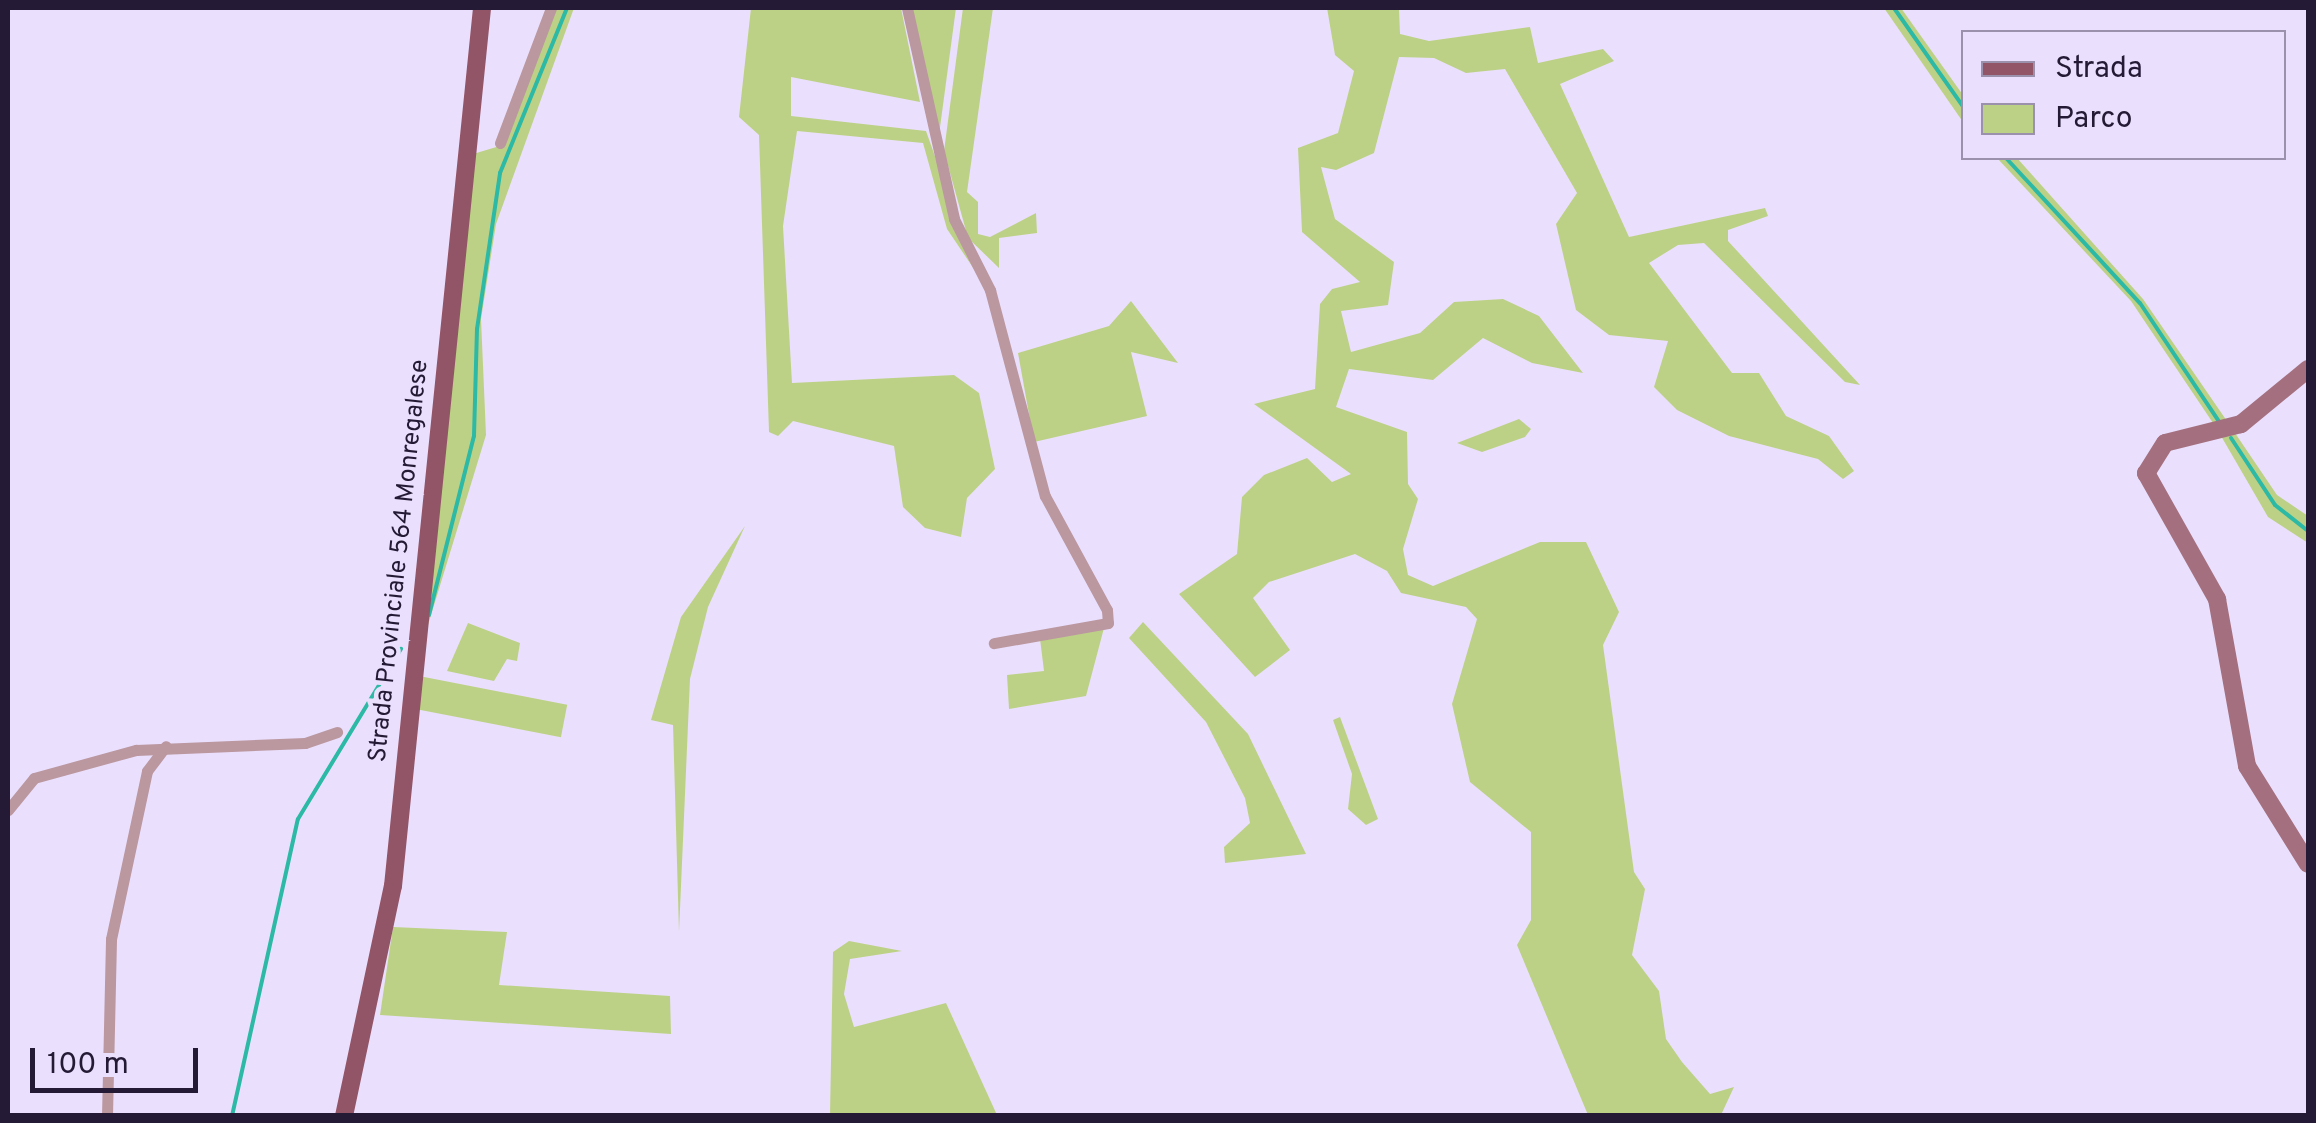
<!DOCTYPE html>
<html>
<head>
<meta charset="utf-8">
<style>
	body { margin:0 }
	#map { position:relative; width:2316px; height:1123px; overflow:hidden; background:#eae0fd; font-family:Overpass,sans-serif }
	div>[style] { position:absolute }
	.green>* { inset:0; background:#bdd186; transform-origin:0 0 }
	.stream>* { height:4px; margin:-2px; padding:0 2px; transform-origin:2px; border-radius:2px; background:#2cb9a5 }
	.street>* { height:11px; margin:-5.5px; padding:0 5.5px; transform-origin:5.5px; border-radius:5.5px; background:#bb97a0 }
	.secondary>* { height:18px; margin:-9px; padding:0 9px; transform-origin:9px; border-radius:9px; background:#a4707f }
	.primary>* { height:18px; margin:-9px; padding:0 9px; transform-origin:9px; border-radius:9px; background:#925467 }
	span { translate:-50% -50%; white-space:nowrap; text-align:center; line-height:1.15; -webkit-text-stroke:9px #eae0fd; paint-order:stroke }
	.street-label { font-size:25px; color:#241a35 }
	.frame { position:absolute; inset:0; border:10px solid #241a35; pointer-events:none }
	.legend { position:absolute; left:1961px; top:30px; width:325px; height:130px; box-sizing:border-box; background:#eae0fd; border:2px solid #9b91ad; margin:0; padding:12px 18px; list-style:none; font-size:30px; color:#241a35 }
	.legend li { display:flex; align-items:center; gap:20px; height:50px }
	.legend b { width:50px; border:2px solid #9b91ad }
	.scale { position:absolute; left:30px; top:1048px; width:168px; height:45px; box-sizing:border-box; border:5px solid #241a35; border-top:0; padding-left:12px; font-size:30px; line-height:35px; white-space:nowrap; color:#241a35; -webkit-text-stroke:8px #eae0fd; paint-order:stroke }
</style>
</head>
<body>
<div id="map">
	<div class="green">
		<i style="clip-path:polygon(556px 8px,574px 8px,496px 224px,481px 319px,486px 435px,424px 638px,473px 154px,503px 145px)"></i>
		<i style="clip-path:polygon(751px 8px,901px 8px,920px 102px,791px 77px,791px 116px,926px 131px,976px 272px,947px 229px,923px 143px,797px 131px,783px 226px,792px 383px,954px 375px,979px 393px,995px 469px,967px 498px,961px 537px,925px 528px,903px 507px,894px 446px,793px 421px,778px 436px,769px 432px,759px 135px,739px 117px)"></i>
		<i style="clip-path:polygon(912px 8px,956px 8px,939px 135px)"></i>
		<i style="clip-path:polygon(963px 8px,993px 8px,967px 192px,978px 202px,978px 234px,990px 237px,1036px 213px,1037px 233px,999px 238px,999px 268px,968px 238px,944px 151px)"></i>
		<i style="clip-path:polygon(1327px 8px,1399px 8px,1400px 34px,1429px 41px,1530px 27px,1538px 63px,1603px 49px,1614px 61px,1560px 84px,1629px 237px,1765px 208px,1768px 216px,1728px 230px,1728px 241px,1860px 385px,1845px 382px,1704px 243px,1678px 245px,1649px 263px,1732px 373px,1759px 373px,1786px 416px,1829px 436px,1854px 471px,1843px 479px,1818px 459px,1729px 436px,1677px 410px,1654px 387px,1668px 341px,1609px 335px,1576px 310px,1556px 224px,1577px 193px,1505px 69px,1466px 73px,1434px 58px,1399px 57px,1374px 153px,1336px 170px,1321px 167px,1335px 219px,1394px 262px,1388px 305px,1341px 311px,1351px 352px,1420px 333px,1454px 302px,1503px 299px,1539px 316px,1583px 373px,1532px 363px,1483px 338px,1433px 380px,1349px 369px,1336px 407px,1407px 432px,1408px 484px,1418px 499px,1403px 549px,1408px 575px,1433px 586px,1540px 542px,1586px 542px,1619px 612px,1603px 645px,1634px 872px,1645px 889px,1632px 955px,1659px 991px,1666px 1039px,1682px 1062px,1710px 1094px,1734px 1087px,1721px 1115px,1588px 1115px,1517px 945px,1531px 920px,1531px 832px,1470px 782px,1452px 704px,1477px 619px,1466px 607px,1401px 593px,1387px 571px,1355px 554px,1269px 582px,1253px 598px,1290px 650px,1255px 677px,1179px 594px,1237px 554px,1242px 497px,1264px 475px,1307px 458px,1332px 482px,1351px 474px,1254px 404px,1315px 389px,1320px 304px,1332px 289px,1360px 282px,1302px 232px,1298px 148px,1338px 133px,1354px 71px,1335px 55px)"></i>
		<i style="clip-path:polygon(1884px 8px,1901px 8px,1963px 95px,1963px 122px)"></i>
		<i style="clip-path:polygon(1997px 158px,2017px 158px,2143px 299px,2229px 424px,2213px 423px,2131px 301px)"></i>
		<i style="clip-path:polygon(1131px 301px,1178px 363px,1131px 352px,1147px 416px,1034px 442px,1018px 353px,1109px 326px)"></i>
		<i style="clip-path:polygon(1519px 419px,1531px 429px,1525px 437px,1482px 452px,1457px 443px)"></i>
		<i style="clip-path:polygon(2235px 433px,2277px 495px,2308px 516px,2308px 543px,2268px 517px,2221px 436px)"></i>
		<i style="clip-path:polygon(745px 526px,708px 607px,690px 679px,679px 932px,673px 725px,651px 720px,681px 617px)"></i>
		<i style="clip-path:polygon(1143px 622px,1248px 734px,1306px 854px,1225px 863px,1224px 847px,1250px 823px,1245px 798px,1206px 722px,1129px 638px)"></i>
		<i style="clip-path:polygon(468px 623px,520px 643px,517px 661px,507px 659px,494px 681px,447px 671px)"></i>
		<i style="clip-path:polygon(1104px 628px,1086px 696px,1009px 709px,1007px 675px,1044px 671px,1040px 639px)"></i>
		<i style="left:419px;top:676px;width:151px;height:33px;rotate:11deg"></i>
		<i style="clip-path:polygon(1340px 717px,1378px 819px,1366px 825px,1348px 809px,1352px 774px,1333px 720px)"></i>
		<i style="clip-path:polygon(393px 927px,507px 932px,499px 985px,670px 996px,671px 1034px,380px 1015px)"></i>
		<i style="clip-path:polygon(849px 941px,902px 951px,850px 959px,844px 994px,854px 1027px,946px 1003px,997px 1115px,830px 1115px,833px 952px)"></i>
	</div>
	<div class="stream">
		<i style="left:1894px;top:8px;width:122px;rotate:55deg"></i>
		<i style="left:2006px;top:158px;width:197px;rotate:47.3deg"></i>
		<i style="left:2140px;top:303px;width:144px;rotate:56.3deg"></i>
		<i style="left:2231px;top:438px;width:80px;rotate:56.7deg"></i>
		<i style="left:2275px;top:505px;width:42px;rotate:38.2deg"></i>
		<i style="left:429px;top:615px;width:185px;rotate:-75.9deg"></i>
		<i style="left:474px;top:436px;width:107px;rotate:-88.4deg"></i>
		<i style="left:477px;top:329px;width:158px;rotate:-81.6deg"></i>
		<i style="left:500px;top:173px;width:178px;rotate:-67.9deg"></i>
		<i style="left:232px;top:1116px;width:304px;rotate:-77.5deg"></i>
		<i style="left:298px;top:819px;width:199px;rotate:-58.8deg"></i>
	</div>
	<div class="street">
		<i style="left:907px;top:8px;width:216px;rotate:77.4deg"></i>
		<i style="left:954px;top:219px;width:80px;rotate:63.1deg"></i>
		<i style="left:990px;top:290px;width:213px;rotate:75.1deg"></i>
		<i style="left:1045px;top:496px;width:130px;rotate:61.5deg"></i>
		<i style="left:1107px;top:610px;width:13px;rotate:86deg"></i>
		<i style="left:1108px;top:623px;width:116px;rotate:170deg"></i>
		<i style="left:500px;top:143px;width:144px;rotate:-69.3deg"></i>
		<i style="left:8px;top:810px;width:41px;rotate:-50.9deg"></i>
		<i style="left:34px;top:778px;width:106px;rotate:-15.4deg"></i>
		<i style="left:136px;top:750px;width:169px;rotate:-2.4deg"></i>
		<i style="left:305px;top:743px;width:34px;rotate:-19deg"></i>
		<i style="left:107px;top:1116px;width:177px;rotate:-88.7deg"></i>
		<i style="left:111px;top:939px;width:172px;rotate:-77.9deg"></i>
		<i style="left:147px;top:771px;width:31px;rotate:-53deg"></i>
	</div>
	<div class="secondary">
		<i style="left:2308px;top:369px;width:87px;rotate:140.6deg"></i>
		<i style="left:2241px;top:424px;width:78px;rotate:166deg"></i>
		<i style="left:2165px;top:443px;width:36px;rotate:122deg"></i>
		<i style="left:2146px;top:473px;width:145px;rotate:60.6deg"></i>
		<i style="left:2217px;top:599px;width:170px;rotate:79.8deg"></i>
		<i style="left:2247px;top:766px;width:115px;rotate:58.1deg"></i>
	</div>
	<div class="primary">
		<i style="left:344px;top:1116px;width:235px;rotate:-78deg"></i>
		<i style="left:393px;top:886px;width:882px;rotate:-84.21deg"></i>
	</div>
	<div class="street-label">
		<span style="left:400px;top:561px;rotate:-84deg">Strada Provinciale 564 Monregalese</span>
	</div>
	<div class="frame"></div>
	<ul class="legend">
	<li><b style="height:12px;background:#925467"></b>Strada</li>
	<li><b style="height:28px;background:#bdd186"></b>Parco</li>
	</ul>
	<div class="scale">100 m</div>
</div>
</body>
</html>
